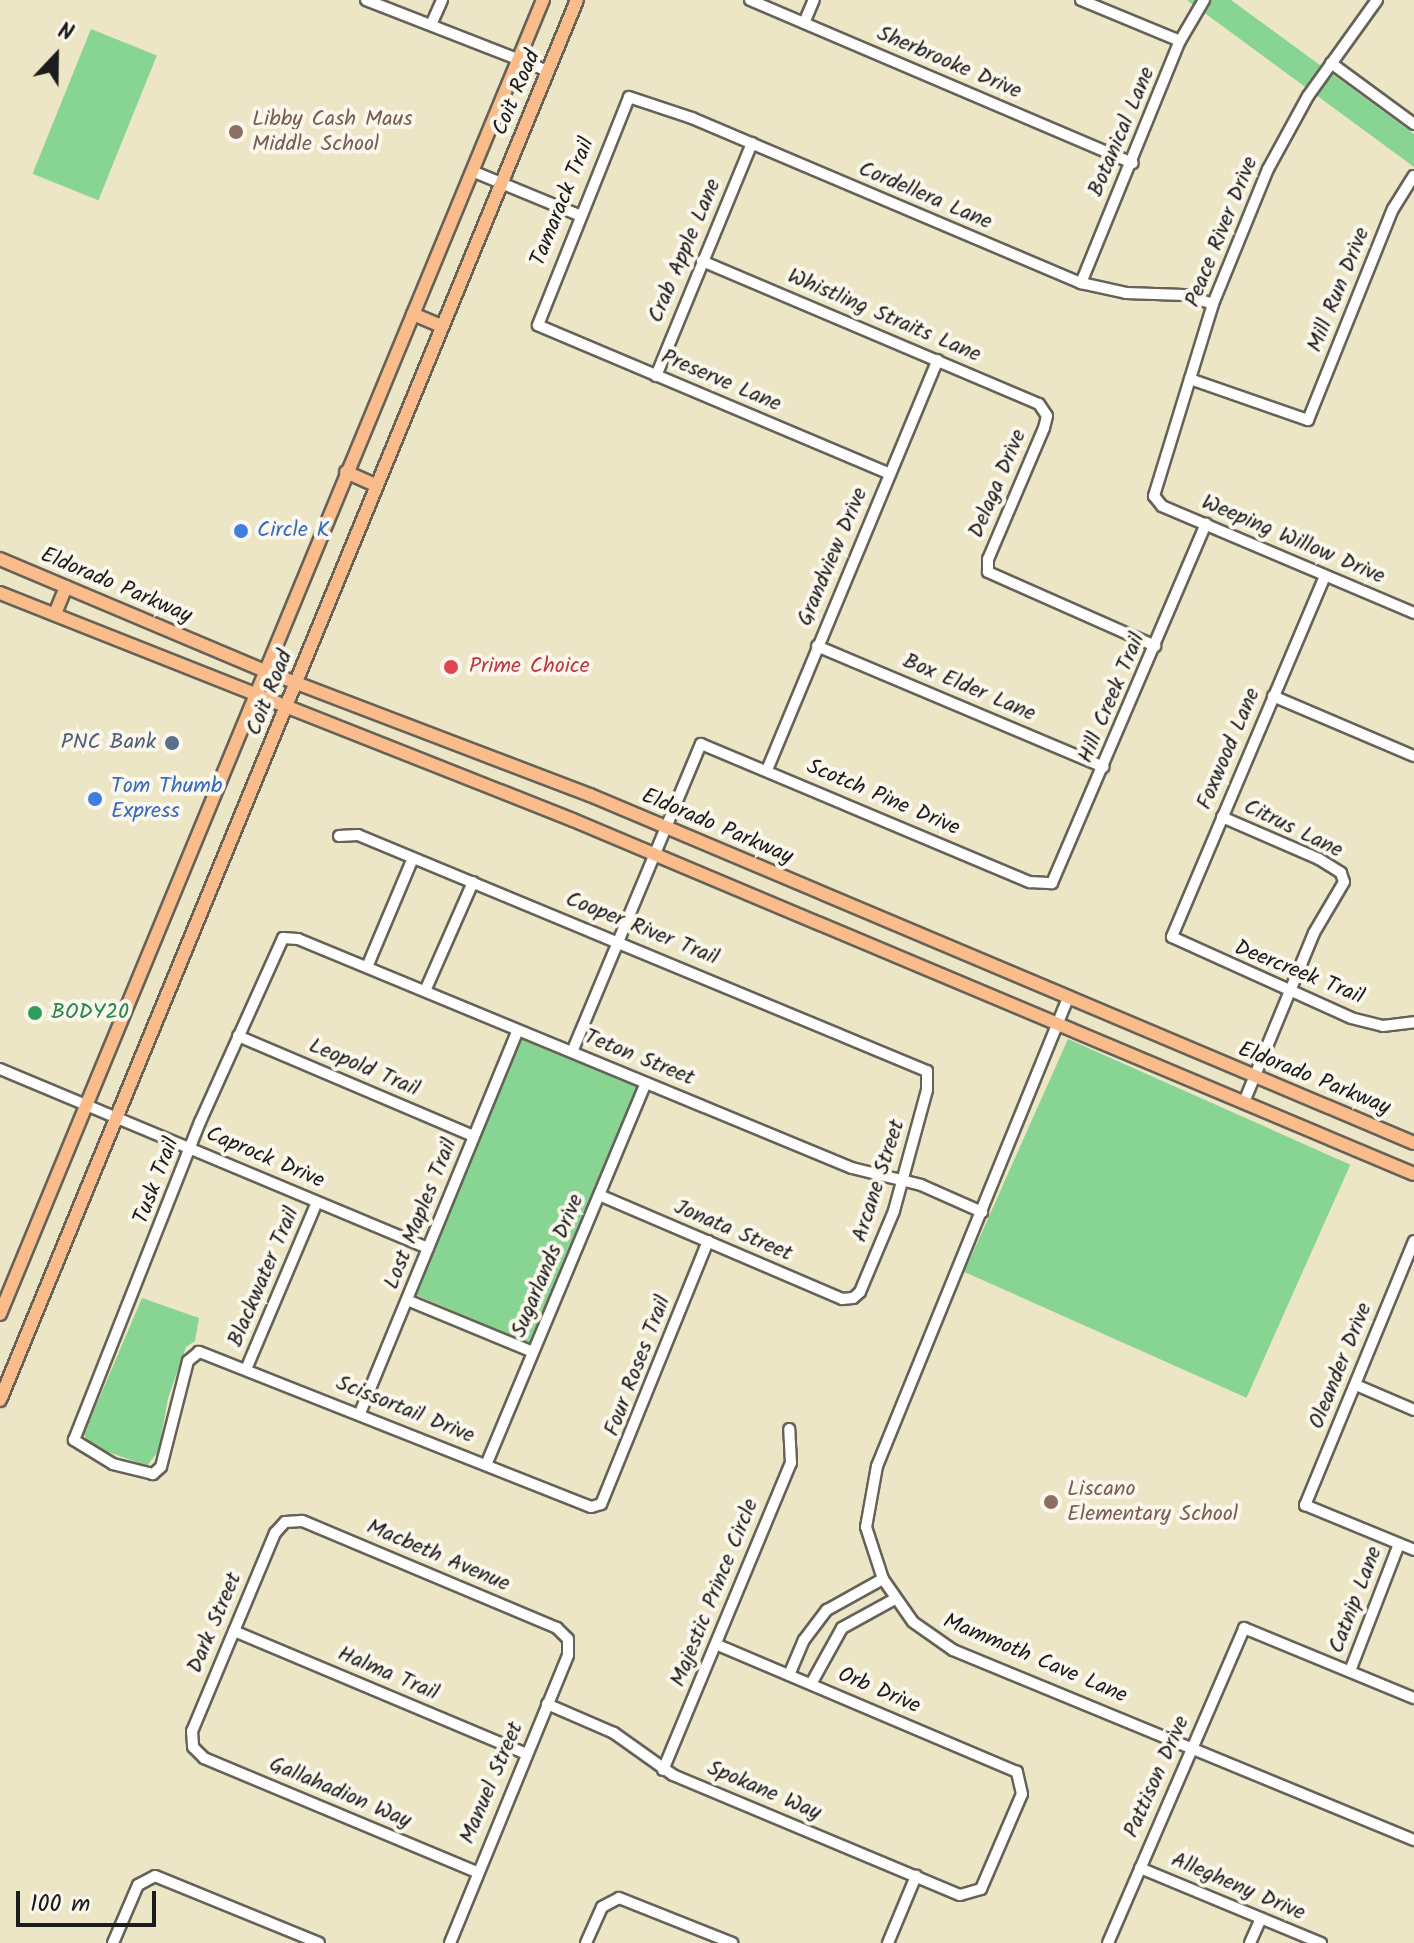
<!DOCTYPE html>
<html>
<head>
<meta charset="utf-8">
<style>
	body { margin:0 }
	#map { position:relative; width:1414px; height:1943px; overflow:hidden; background:#ece5c6; font-family:Kalam,sans-serif }
	div>[style] { position:absolute }
	.green>* { inset:0; background:#88d492; transform-origin:0 0 }
	.roads { filter:drop-shadow(2px 0 #656258) drop-shadow(-2px 0 #656258) drop-shadow(0 2px #656258) drop-shadow(0 -2px #656258) }
	.minor>* { height:10px; margin:-5px; padding:0 5px; transform-origin:5px; border-radius:5px; background:#fff }
	.major>* { height:12px; margin:-6px; padding:0 6px; transform-origin:6px; border-radius:6px; background:#f9bc8a }
	.dots>* { width:22px; height:22px; translate:-50% -50%; box-sizing:border-box; border:4px solid #fbf7ec; border-radius:50% }
	span { translate:-50% -50%; white-space:nowrap; text-align:center; line-height:1.15; -webkit-text-stroke:8px #fbf7ec; paint-order:stroke }
	.street-label { font-size:22px; color:#1c1c1c }
	.education-label { font-size:22px; color:#785e54 }
	.left { translate:0 -50%; text-align:left }
	.shop-label { font-size:22px; color:#366cbe }
	.health-label { font-size:22px; color:#be3a42 }
	.service-label { font-size:22px; color:#4e5e75 }
	.right { translate:-100% -50%; text-align:right }
	.leisure-label { font-size:22px; color:#27864d }
	.north { position:absolute; left:16px; top:16px; width:80px; height:80px; -webkit-text-stroke:6px #fbf7ec; paint-order:stroke; rotate:22deg; font-size:22px; font-weight:700; line-height:32px; text-align:center; color:#1c1c1c }
	.north::after { content:''; display:block; margin:auto; width:28px; height:36px; background:#1c1c1c; clip-path:polygon(50% 0,100% 100%,50% 72%,0 100%) }
	.scale { position:absolute; left:16px; top:1891px; width:140px; height:36px; box-sizing:border-box; border:4px solid #1c1c1c; border-top:0; padding-left:10px; font-size:24px; line-height:28px; white-space:nowrap; color:#1c1c1c; -webkit-text-stroke:6px #fbf7ec; paint-order:stroke }
</style>
</head>
<body>
<div id="map">
	<div class="green">
		<i style="clip-path:polygon(1187px 0,1231px 0,1414px 134px,1414px 167px)"></i>
		<i style="left:91px;top:29px;width:71px;height:156px;rotate:22deg"></i>
		<i style="left:522px;top:1037px;width:126px;height:279px;rotate:23deg"></i>
		<i style="left:1068px;top:1039px;width:309px;height:255px;rotate:24deg"></i>
		<i style="clip-path:polygon(142px 1298px,199px 1318px,195px 1341px,186px 1347px,168px 1398px,159px 1450px,147px 1466px,89px 1445px,84px 1434px)"></i>
	</div>
	<div class="roads">
		<div class="minor">
			<i style="left:366px;top:0;width:195px;rotate:21.3deg"></i>
			<i style="left:750px;top:0;width:416px;rotate:23.1deg"></i>
			<i style="left:1081px;top:0;width:107px;rotate:22.5deg"></i>
			<i style="left:1377px;top:0;width:118px;rotate:125.7deg"></i>
			<i style="left:1308px;top:96px;width:83px;rotate:118.7deg"></i>
			<i style="left:1268px;top:169px;width:146px;rotate:112.2deg"></i>
			<i style="left:1213px;top:304px;width:201px;rotate:107.1deg"></i>
			<i style="left:1154px;top:496px;width:13px;rotate:51deg"></i>
			<i style="left:1162px;top:506px;width:274px;rotate:23deg"></i>
			<i style="left:804px;top:23px;width:25px;rotate:-67deg"></i>
			<i style="left:431px;top:25px;width:27px;rotate:-66deg"></i>
			<i style="left:1331px;top:63px;width:103px;rotate:36.3deg"></i>
			<i style="left:472px;top:171px;width:116px;rotate:22.4deg"></i>
			<i style="left:702px;top:261px;width:366px;rotate:23deg"></i>
			<i style="left:1039px;top:404px;width:14px;rotate:56deg"></i>
			<i style="left:1047px;top:416px;width:12px;rotate:104deg"></i>
			<i style="left:1044px;top:428px;width:142px;rotate:113.1deg"></i>
			<i style="left:988px;top:559px;width:13px;rotate:90deg"></i>
			<i style="left:988px;top:572px;width:183px;rotate:23.9deg"></i>
			<i style="left:1081px;top:283px;width:261px;rotate:-67.8deg"></i>
			<i style="left:1180px;top:41px;width:48px;rotate:-59.7deg"></i>
			<i style="left:656px;top:376px;width:252px;rotate:-67.6deg"></i>
			<i style="left:1190px;top:379px;width:125px;rotate:19.2deg"></i>
			<i style="left:1308px;top:420px;width:227px;rotate:-68.1deg"></i>
			<i style="left:1393px;top:209px;width:39px;rotate:-58deg"></i>
			<i style="left:890px;top:474px;width:382px;rotate:-157.1deg"></i>
			<i style="left:538px;top:325px;width:245px;rotate:-68.2deg"></i>
			<i style="left:629px;top:97px;width:66px;rotate:18.4deg"></i>
			<i style="left:692px;top:118px;width:423px;rotate:23deg"></i>
			<i style="left:1081px;top:283px;width:46px;rotate:12.5deg"></i>
			<i style="left:1126px;top:293px;width:58px;rotate:2deg"></i>
			<i style="left:1184px;top:295px;width:30px;rotate:17deg"></i>
			<i style="left:1325px;top:576px;width:392px;rotate:113deg"></i>
			<i style="left:1172px;top:937px;width:196px;rotate:24.3deg"></i>
			<i style="left:1351px;top:1018px;width:33px;rotate:14deg"></i>
			<i style="left:1383px;top:1026px;width:31px;rotate:-7deg"></i>
			<i style="left:817px;top:646px;width:311px;rotate:22.9deg"></i>
			<i style="left:1273px;top:696px;width:153px;rotate:23.1deg"></i>
			<i style="left:767px;top:770px;width:444px;rotate:-67.4deg"></i>
			<i style="left:1222px;top:817px;width:106px;rotate:23.4deg"></i>
			<i style="left:1319px;top:859px;width:26px;rotate:32deg"></i>
			<i style="left:1341px;top:873px;width:9px;rotate:72deg"></i>
			<i style="left:1344px;top:882px;width:59px;rotate:120.5deg"></i>
			<i style="left:1314px;top:933px;width:183px;rotate:112.5deg"></i>
			<i style="left:339px;top:836px;width:19px;rotate:-3deg"></i>
			<i style="left:358px;top:835px;width:616px;rotate:22.53deg"></i>
			<i style="left:927px;top:1071px;width:19px;rotate:90deg"></i>
			<i style="left:927px;top:1090px;width:125px;rotate:105.3deg"></i>
			<i style="left:894px;top:1211px;width:88px;rotate:112.8deg"></i>
			<i style="left:860px;top:1292px;width:9px;rotate:139deg"></i>
			<i style="left:853px;top:1298px;width:11px;rotate:175deg"></i>
			<i style="left:842px;top:1299px;width:264px;rotate:-156.8deg"></i>
			<i style="left:367px;top:967px;width:118px;rotate:-67.1deg"></i>
			<i style="left:425px;top:991px;width:119px;rotate:-66.2deg"></i>
			<i style="left:1068px;top:998px;width:505px;rotate:112.2deg"></i>
			<i style="left:877px;top:1466px;width:62px;rotate:100.2deg"></i>
			<i style="left:866px;top:1527px;width:55px;rotate:71.9deg"></i>
			<i style="left:883px;top:1579px;width:52px;rotate:55.1deg"></i>
			<i style="left:913px;top:1622px;width:49px;rotate:35deg"></i>
			<i style="left:953px;top:1650px;width:499px;rotate:22.4deg"></i>
			<i style="left:238px;top:1036px;width:256px;rotate:23deg"></i>
			<i style="left:572px;top:1052px;width:334px;rotate:-67.3deg"></i>
			<i style="left:701px;top:744px;width:357px;rotate:22.8deg"></i>
			<i style="left:1030px;top:882px;width:22px;rotate:3deg"></i>
			<i style="left:1052px;top:883px;width:391px;rotate:-66.8deg"></i>
			<i style="left:0;top:1069px;width:464px;rotate:22.7deg"></i>
			<i style="left:708px;top:1241px;width:284px;rotate:112.1deg"></i>
			<i style="left:601px;top:1504px;width:10px;rotate:163deg"></i>
			<i style="left:591px;top:1507px;width:422px;rotate:-158.4deg"></i>
			<i style="left:199px;top:1352px;width:14px;rotate:141deg"></i>
			<i style="left:188px;top:1361px;width:109px;rotate:104.3deg"></i>
			<i style="left:161px;top:1467px;width:11px;rotate:139deg"></i>
			<i style="left:153px;top:1474px;width:41px;rotate:-166deg"></i>
			<i style="left:113px;top:1464px;width:46px;rotate:-148.4deg"></i>
			<i style="left:74px;top:1440px;width:342px;rotate:-68.4deg"></i>
			<i style="left:200px;top:1122px;width:202px;rotate:-65.7deg"></i>
			<i style="left:283px;top:938px;width:15px;rotate:4deg"></i>
			<i style="left:298px;top:939px;width:599px;rotate:22.46deg"></i>
			<i style="left:852px;top:1168px;width:71px;rotate:13.8deg"></i>
			<i style="left:921px;top:1185px;width:67px;rotate:23.9deg"></i>
			<i style="left:1414px;top:1241px;width:286px;rotate:112.4deg"></i>
			<i style="left:1305px;top:1505px;width:118px;rotate:22.4deg"></i>
			<i style="left:407px;top:1300px;width:136px;rotate:22.4deg"></i>
			<i style="left:247px;top:1367px;width:179px;rotate:-67deg"></i>
			<i style="left:1356px;top:1385px;width:63px;rotate:23.3deg"></i>
			<i style="left:360px;top:1413px;width:414px;rotate:-67.6deg"></i>
			<i style="left:486px;top:1465px;width:414px;rotate:-67.3deg"></i>
			<i style="left:234px;top:1631px;width:317px;rotate:22.8deg"></i>
			<i style="left:1350px;top:1671px;width:136px;rotate:-68.9deg"></i>
			<i style="left:789px;top:1675px;width:38px;rotate:-67deg"></i>
			<i style="left:804px;top:1640px;width:38px;rotate:-53deg"></i>
			<i style="left:827px;top:1610px;width:64px;rotate:-29deg"></i>
			<i style="left:811px;top:1684px;width:64px;rotate:-61deg"></i>
			<i style="left:842px;top:1628px;width:58px;rotate:-28.8deg"></i>
			<i style="left:547px;top:1704px;width:73px;rotate:23.4deg"></i>
			<i style="left:614px;top:1733px;width:72px;rotate:35.4deg"></i>
			<i style="left:673px;top:1775px;width:311px;rotate:22.7deg"></i>
			<i style="left:960px;top:1895px;width:22px;rotate:-16deg"></i>
			<i style="left:981px;top:1889px;width:103px;rotate:-66.7deg"></i>
			<i style="left:1022px;top:1794px;width:23px;rotate:-103deg"></i>
			<i style="left:1017px;top:1772px;width:327px;rotate:-157deg"></i>
			<i style="left:663px;top:1770px;width:333px;rotate:-67.4deg"></i>
			<i style="left:791px;top:1463px;width:34px;rotate:-93deg"></i>
			<i style="left:1140px;top:1868px;width:196px;rotate:22.5deg"></i>
			<i style="left:113px;top:1943px;width:63px;rotate:-66.7deg"></i>
			<i style="left:138px;top:1885px;width:19px;rotate:-28deg"></i>
			<i style="left:155px;top:1876px;width:177px;rotate:22.2deg"></i>
			<i style="left:450px;top:1943px;width:311px;rotate:-67.7deg"></i>
			<i style="left:568px;top:1655px;width:16px;rotate:-90deg"></i>
			<i style="left:568px;top:1639px;width:16px;rotate:-135deg"></i>
			<i style="left:557px;top:1628px;width:277px;rotate:-157.2deg"></i>
			<i style="left:302px;top:1521px;width:17px;rotate:177deg"></i>
			<i style="left:285px;top:1522px;width:15px;rotate:132deg"></i>
			<i style="left:275px;top:1533px;width:215px;rotate:112.7deg"></i>
			<i style="left:192px;top:1731px;width:16px;rotate:86deg"></i>
			<i style="left:193px;top:1747px;width:16px;rotate:45deg"></i>
			<i style="left:204px;top:1758px;width:296px;rotate:22.7deg"></i>
			<i style="left:586px;top:1943px;width:39px;rotate:-66deg"></i>
			<i style="left:602px;top:1907px;width:19px;rotate:-28deg"></i>
			<i style="left:619px;top:1898px;width:122px;rotate:21.7deg"></i>
			<i style="left:888px;top:1943px;width:73px;rotate:-67.3deg"></i>
			<i style="left:1108px;top:1943px;width:343px;rotate:-66.6deg"></i>
			<i style="left:1244px;top:1628px;width:184px;rotate:22.4deg"></i>
			<i style="left:1250px;top:1943px;width:27px;rotate:-66deg"></i>
		</div>
		<div class="major">
			<i style="left:413px;top:314px;width:28px;rotate:23deg"></i>
			<i style="left:346px;top:472px;width:32px;rotate:24deg"></i>
			<i style="left:0;top:559px;width:288px;rotate:22.9deg"></i>
			<i style="left:265px;top:671px;width:348px;rotate:20.9deg"></i>
			<i style="left:590px;top:795px;width:894px;rotate:22.9deg"></i>
			<i style="left:0;top:593px;width:616px;rotate:21.61deg"></i>
			<i style="left:573px;top:820px;width:912px;rotate:22.83deg"></i>
			<i style="left:55px;top:614px;width:29px;rotate:-68deg"></i>
			<i style="left:0;top:1314px;width:1422px;rotate:-67.55deg"></i>
			<i style="left:0;top:1400px;width:1514px;rotate:-67.6deg"></i>
		</div>
	</div>
	<div class="dots">
		<i style="left:236px;top:132px;background:#8d6e63"></i>
		<i style="left:241px;top:531px;background:#3f7fe0"></i>
		<i style="left:451px;top:667px;background:#e0444e"></i>
		<i style="left:172px;top:743px;background:#5c6f8a"></i>
		<i style="left:95px;top:799px;background:#3f7fe0"></i>
		<i style="left:35px;top:1013px;background:#2e9e5b"></i>
		<i style="left:1051px;top:1502px;background:#8d6e63"></i>
	</div>
	<div class="street-label">
		<span style="left:949px;top:63px;rotate:23deg">Sherbrooke Drive</span>
		<span style="left:517px;top:93px;rotate:-67deg">Coit Road</span>
		<span style="left:1122px;top:132px;rotate:-67deg">Botanical Lane</span>
		<span style="left:925px;top:196px;rotate:23deg">Cordellera Lane</span>
		<span style="left:563px;top:202px;rotate:-68deg">Tamarack Trail</span>
		<span style="left:1222px;top:232px;rotate:-68deg">Peace River Drive</span>
		<span style="left:685px;top:251px;rotate:-67deg">Crab Apple Lane</span>
		<span style="left:1339px;top:290px;rotate:-68deg">Mill Run Drive</span>
		<span style="left:884px;top:316px;rotate:23deg">Whistling Straits Lane</span>
		<span style="left:721px;top:381px;rotate:23deg">Preserve Lane</span>
		<span style="left:998px;top:484px;rotate:-67deg">Delaga Drive</span>
		<span style="left:1293px;top:540px;rotate:23deg">Weeping Willow Drive</span>
		<span style="left:833px;top:557px;rotate:-67deg">Grandview Drive</span>
		<span style="left:116px;top:586px;rotate:23deg">Eldorado Parkway</span>
		<span style="left:969px;top:688px;rotate:23deg">Box Elder Lane</span>
		<span style="left:270px;top:693px;rotate:-68deg">Coit Road</span>
		<span style="left:1112px;top:698px;rotate:-67deg">Hill Creek Trail</span>
		<span style="left:1229px;top:749px;rotate:-67deg">Foxwood Lane</span>
		<span style="left:883px;top:798px;rotate:23deg">Scotch Pine Drive</span>
		<span style="left:717px;top:827px;rotate:23deg">Eldorado Parkway</span>
		<span style="left:1293px;top:829px;rotate:26deg">Citrus Lane</span>
		<span style="left:642px;top:929px;rotate:22deg">Cooper River Trail</span>
		<span style="left:1299px;top:973px;rotate:22deg">Deercreek Trail</span>
		<span style="left:639px;top:1058px;rotate:22deg">Teton Street</span>
		<span style="left:364px;top:1068px;rotate:23deg">Leopold Trail</span>
		<span style="left:1314px;top:1079px;rotate:22deg">Eldorado Parkway</span>
		<span style="left:265px;top:1158px;rotate:23deg">Caprock Drive</span>
		<span style="left:157px;top:1181px;rotate:-69deg">Tusk Trail</span>
		<span style="left:879px;top:1181px;rotate:-72deg">Arcane Street</span>
		<span style="left:421px;top:1214px;rotate:-68deg">Lost Maples Trail</span>
		<span style="left:733px;top:1231px;rotate:23deg">Jonata Street</span>
		<span style="left:548px;top:1266px;rotate:-67deg">Sugarlands Drive</span>
		<span style="left:264px;top:1277px;rotate:-67deg">Blackwater Trail</span>
		<span style="left:638px;top:1366px;rotate:-69deg">Four Roses Trail</span>
		<span style="left:1341px;top:1366px;rotate:-68deg">Oleander Drive</span>
		<span style="left:405px;top:1410px;rotate:22deg">Scissortail Drive</span>
		<span style="left:438px;top:1556px;rotate:23deg">Macbeth Avenue</span>
		<span style="left:715px;top:1593px;rotate:-68deg">Majestic Prince Circle</span>
		<span style="left:1356px;top:1600px;rotate:-69deg">Catnip Lane</span>
		<span style="left:215px;top:1623px;rotate:-67deg">Dark Street</span>
		<span style="left:1035px;top:1659px;rotate:23deg">Mammoth Cave Lane</span>
		<span style="left:388px;top:1674px;rotate:23deg">Halma Trail</span>
		<span style="left:879px;top:1691px;rotate:23deg">Orb Drive</span>
		<span style="left:1157px;top:1777px;rotate:-66deg">Pattison Drive</span>
		<span style="left:492px;top:1783px;rotate:-67deg">Manuel Street</span>
		<span style="left:764px;top:1791px;rotate:23deg">Spokane Way</span>
		<span style="left:340px;top:1793px;rotate:23deg">Gallahadion Way</span>
		<span style="left:1238px;top:1887px;rotate:23deg">Allegheny Drive</span>
	</div>
	<div class="education-label">
		<span class="left" style="left:252px;top:132px">Libby Cash Maus<br>Middle School</span>
		<span class="left" style="left:1067px;top:1502px">Liscano<br>Elementary School</span>
	</div>
	<div class="shop-label">
		<span class="left" style="left:257px;top:531px">Circle K</span>
		<span class="left" style="left:111px;top:799px">Tom Thumb<br>Express</span>
	</div>
	<div class="health-label">
		<span class="left" style="left:469px;top:667px">Prime Choice</span>
	</div>
	<div class="service-label">
		<span class="right" style="left:156px;top:743px">PNC Bank</span>
	</div>
	<div class="leisure-label">
		<span class="left" style="left:51px;top:1013px">BODY20</span>
	</div>
	<div class="north">N</div>
	<div class="scale">100 m</div>
</div>
</body>
</html>
